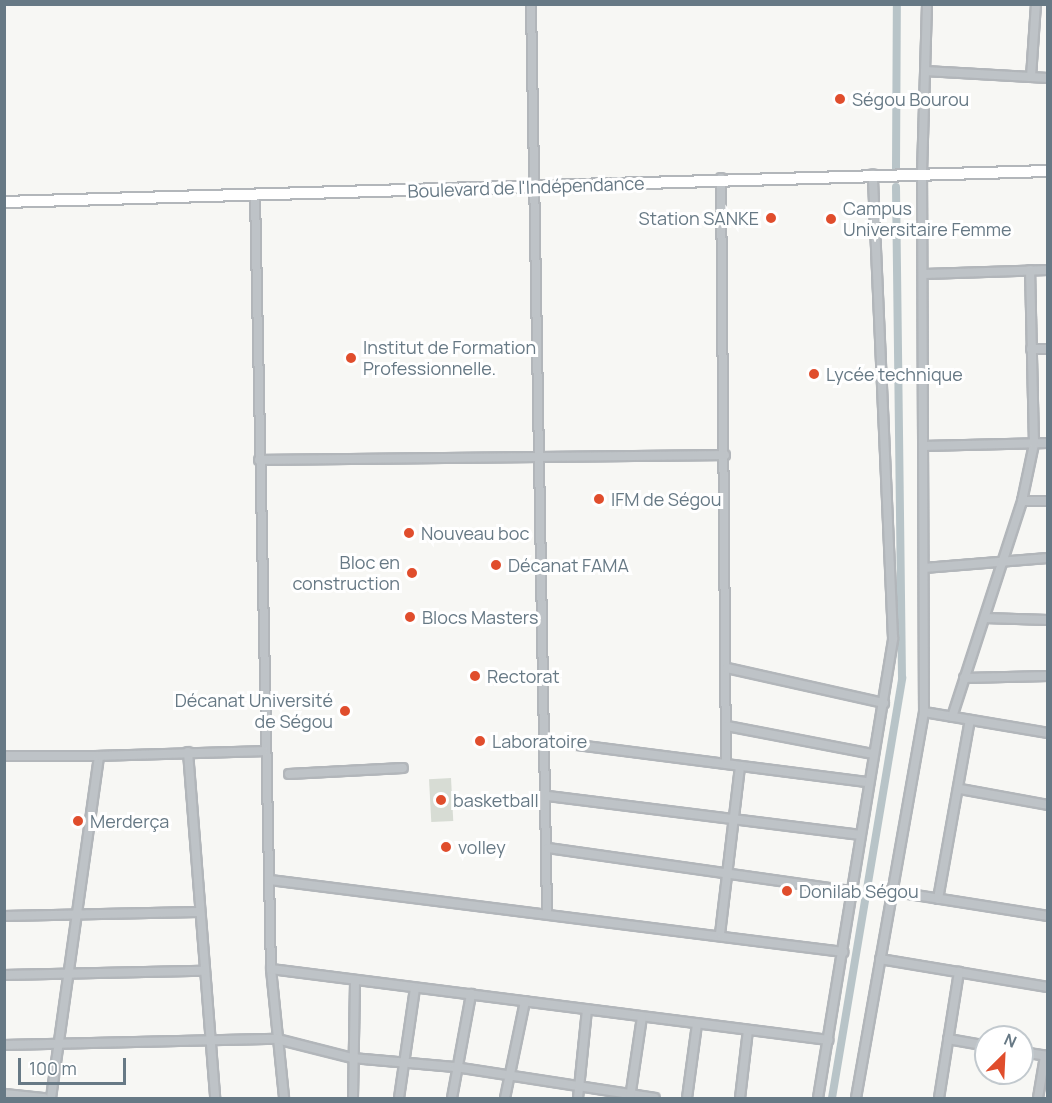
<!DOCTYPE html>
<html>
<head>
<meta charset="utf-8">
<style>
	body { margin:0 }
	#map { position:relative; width:1052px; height:1103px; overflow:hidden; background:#f7f7f4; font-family:Manrope,sans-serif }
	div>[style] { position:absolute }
	.green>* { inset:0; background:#d7dcd4; transform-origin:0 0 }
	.canal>* { height:8px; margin:-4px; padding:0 4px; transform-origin:4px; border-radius:4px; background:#b8c4c8 }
	.roads { filter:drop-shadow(2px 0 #b2b6ba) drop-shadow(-2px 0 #b2b6ba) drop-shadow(0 2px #b2b6ba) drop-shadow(0 -2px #b2b6ba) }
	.minor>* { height:8px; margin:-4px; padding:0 4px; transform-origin:4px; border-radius:4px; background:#bec3c7 }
	.highway>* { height:10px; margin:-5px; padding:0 5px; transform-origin:5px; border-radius:5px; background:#fff }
	.dots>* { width:16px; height:16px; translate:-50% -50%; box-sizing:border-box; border:3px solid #fff; border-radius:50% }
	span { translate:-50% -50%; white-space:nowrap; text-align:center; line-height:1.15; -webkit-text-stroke:6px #fff; paint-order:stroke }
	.poi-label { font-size:18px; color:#677985 }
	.left { translate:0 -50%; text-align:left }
	.right { translate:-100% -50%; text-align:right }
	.street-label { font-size:18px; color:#677985 }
	.frame { position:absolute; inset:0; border:6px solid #677985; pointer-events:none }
	.north { position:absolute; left:974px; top:1025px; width:60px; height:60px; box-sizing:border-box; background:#fff; border:2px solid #c2c9ce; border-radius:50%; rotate:24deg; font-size:16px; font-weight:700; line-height:24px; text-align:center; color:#677985 }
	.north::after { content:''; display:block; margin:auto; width:21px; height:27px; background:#e04d2c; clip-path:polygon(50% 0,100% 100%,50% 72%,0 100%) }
	.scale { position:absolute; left:18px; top:1058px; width:108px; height:27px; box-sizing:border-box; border:3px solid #677985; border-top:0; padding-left:8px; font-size:18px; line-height:21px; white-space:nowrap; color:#677985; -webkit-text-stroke:4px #fff; paint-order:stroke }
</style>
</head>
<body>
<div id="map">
	<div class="green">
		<i style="left:451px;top:778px;width:43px;height:22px;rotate:87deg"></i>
	</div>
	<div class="canal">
		<i style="left:896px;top:169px;width:165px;rotate:-89.7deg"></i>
		<i style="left:832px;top:1098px;width:426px;rotate:-80.5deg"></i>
		<i style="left:902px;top:678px;width:491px;rotate:-90.7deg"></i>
	</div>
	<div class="roads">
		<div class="minor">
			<i style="left:531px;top:4px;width:908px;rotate:88.99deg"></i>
			<i style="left:925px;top:71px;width:123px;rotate:3.3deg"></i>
			<i style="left:1031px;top:77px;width:73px;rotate:-86.1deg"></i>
			<i style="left:721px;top:178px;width:586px;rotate:89.51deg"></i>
			<i style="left:255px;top:195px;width:774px;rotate:88.82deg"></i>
			<i style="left:271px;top:969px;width:130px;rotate:84.2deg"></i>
			<i style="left:925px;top:274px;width:123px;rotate:-1.9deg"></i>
			<i style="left:1031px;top:349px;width:17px"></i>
			<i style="left:923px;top:446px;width:125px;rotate:-1.4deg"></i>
			<i style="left:259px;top:460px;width:466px;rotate:-0.6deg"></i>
			<i style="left:1022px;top:501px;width:26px"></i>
			<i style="left:924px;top:568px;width:124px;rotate:-4.6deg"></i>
			<i style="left:985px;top:618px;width:63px;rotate:1.8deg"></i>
			<i style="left:727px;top:668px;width:161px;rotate:12.6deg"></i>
			<i style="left:964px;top:678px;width:84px;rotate:-1.4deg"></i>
			<i style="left:924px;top:712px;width:126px;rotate:9.6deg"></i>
			<i style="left:952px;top:717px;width:227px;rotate:-72deg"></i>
			<i style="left:1022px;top:501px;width:58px;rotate:-78.1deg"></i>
			<i style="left:1034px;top:444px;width:174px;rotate:-91.3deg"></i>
			<i style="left:727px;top:726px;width:149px;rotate:10.9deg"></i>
			<i style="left:546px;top:741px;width:325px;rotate:7.3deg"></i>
			<i style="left:188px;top:752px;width:347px;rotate:85.5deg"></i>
			<i style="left:4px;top:756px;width:95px"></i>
			<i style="left:289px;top:774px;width:114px;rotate:-3deg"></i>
			<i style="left:960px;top:789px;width:89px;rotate:10.3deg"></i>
			<i style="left:548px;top:796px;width:313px;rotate:7.1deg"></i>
			<i style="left:548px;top:848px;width:307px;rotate:8.1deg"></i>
			<i style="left:270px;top:880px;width:578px;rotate:7.16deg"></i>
			<i style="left:890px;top:891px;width:160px;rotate:9deg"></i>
			<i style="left:938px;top:899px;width:182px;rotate:-79.9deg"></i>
			<i style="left:4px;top:916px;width:194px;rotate:-1.2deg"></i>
			<i style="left:720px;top:934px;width:169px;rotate:-83.2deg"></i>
			<i style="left:880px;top:959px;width:170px;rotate:9.5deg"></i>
			<i style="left:271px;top:969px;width:562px;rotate:7.25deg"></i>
			<i style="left:4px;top:975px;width:199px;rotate:-1.2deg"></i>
			<i style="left:948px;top:1039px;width:39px;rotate:10deg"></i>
			<i style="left:4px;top:1045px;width:273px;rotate:-1.3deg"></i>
			<i style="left:277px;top:1039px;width:77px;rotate:14.2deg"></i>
			<i style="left:352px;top:1058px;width:103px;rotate:5deg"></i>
			<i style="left:455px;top:1067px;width:202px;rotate:8.8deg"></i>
			<i style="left:1022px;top:1052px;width:26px;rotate:9deg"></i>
			<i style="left:4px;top:1094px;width:40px;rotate:5.7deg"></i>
			<i style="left:51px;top:1098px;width:345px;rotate:-82deg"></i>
			<i style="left:99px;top:756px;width:165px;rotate:-1.7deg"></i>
			<i style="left:353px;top:1098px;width:117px;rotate:-89deg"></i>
			<i style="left:399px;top:1098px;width:111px;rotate:-81.7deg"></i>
			<i style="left:452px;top:1098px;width:106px;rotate:-79.6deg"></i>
			<i style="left:505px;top:1098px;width:99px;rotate:-78.3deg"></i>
			<i style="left:578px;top:1098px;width:88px;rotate:-84.2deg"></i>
			<i style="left:630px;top:1098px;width:82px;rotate:-81.6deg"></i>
			<i style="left:687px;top:1098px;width:75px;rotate:-82.3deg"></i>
			<i style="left:740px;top:1098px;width:68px;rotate:-83.3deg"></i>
			<i style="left:818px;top:1098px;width:466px;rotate:-80.7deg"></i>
			<i style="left:893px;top:638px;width:464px;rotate:-92.5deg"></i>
			<i style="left:856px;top:1098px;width:392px;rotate:-80deg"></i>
			<i style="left:924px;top:712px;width:539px;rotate:-90.21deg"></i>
			<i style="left:922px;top:173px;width:169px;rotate:-88.3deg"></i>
			<i style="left:939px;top:1098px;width:128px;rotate:-81deg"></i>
			<i style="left:1038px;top:1098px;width:43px;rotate:-80.5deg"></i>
		</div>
		<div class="highway">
			<i style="left:4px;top:202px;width:1044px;rotate:-1.7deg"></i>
		</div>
	</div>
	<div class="dots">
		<i style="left:840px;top:99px;background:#e04d2c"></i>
		<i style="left:771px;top:218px;background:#e04d2c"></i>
		<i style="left:831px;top:219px;background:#e04d2c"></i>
		<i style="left:351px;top:358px;background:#e04d2c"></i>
		<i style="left:814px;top:374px;background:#e04d2c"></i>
		<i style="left:599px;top:499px;background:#e04d2c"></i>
		<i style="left:409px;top:533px;background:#e04d2c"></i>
		<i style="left:496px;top:565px;background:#e04d2c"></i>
		<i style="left:412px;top:573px;background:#e04d2c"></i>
		<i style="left:410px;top:617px;background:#e04d2c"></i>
		<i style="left:475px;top:676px;background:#e04d2c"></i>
		<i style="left:345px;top:711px;background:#e04d2c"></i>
		<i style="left:480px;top:741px;background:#e04d2c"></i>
		<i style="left:441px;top:800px;background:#e04d2c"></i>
		<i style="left:78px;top:821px;background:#e04d2c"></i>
		<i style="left:446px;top:847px;background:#e04d2c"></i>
		<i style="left:787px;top:891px;background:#e04d2c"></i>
	</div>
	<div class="poi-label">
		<span class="left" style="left:852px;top:99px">Ségou Bourou</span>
		<span class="left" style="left:843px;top:219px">Campus<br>Universitaire Femme</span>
		<span class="right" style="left:759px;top:218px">Station SANKE</span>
		<span class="left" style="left:363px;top:358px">Institut de Formation<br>Professionnelle.</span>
		<span class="left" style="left:826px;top:374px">Lycée technique</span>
		<span class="left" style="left:611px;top:499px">IFM de Ségou</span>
		<span class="left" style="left:421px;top:533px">Nouveau boc</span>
		<span class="right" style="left:400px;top:573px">Bloc en<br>construction</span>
		<span class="left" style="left:508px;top:565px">Décanat FAMA</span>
		<span class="left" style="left:422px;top:617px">Blocs Masters</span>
		<span class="left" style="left:487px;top:676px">Rectorat</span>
		<span class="right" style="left:333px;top:711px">Décanat Université<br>de Ségou</span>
		<span class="left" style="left:492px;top:741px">Laboratoire</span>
		<span class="left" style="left:453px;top:800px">basketball</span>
		<span class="left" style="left:90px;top:821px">Merderça</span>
		<span class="left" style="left:458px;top:847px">volley</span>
		<span class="left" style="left:799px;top:891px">Donilab Ségou</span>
	</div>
	<div class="street-label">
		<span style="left:526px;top:187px;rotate:-2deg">Boulevard de l'Indépendance</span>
	</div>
	<div class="frame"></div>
	<div class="north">N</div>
	<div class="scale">100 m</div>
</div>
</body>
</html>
